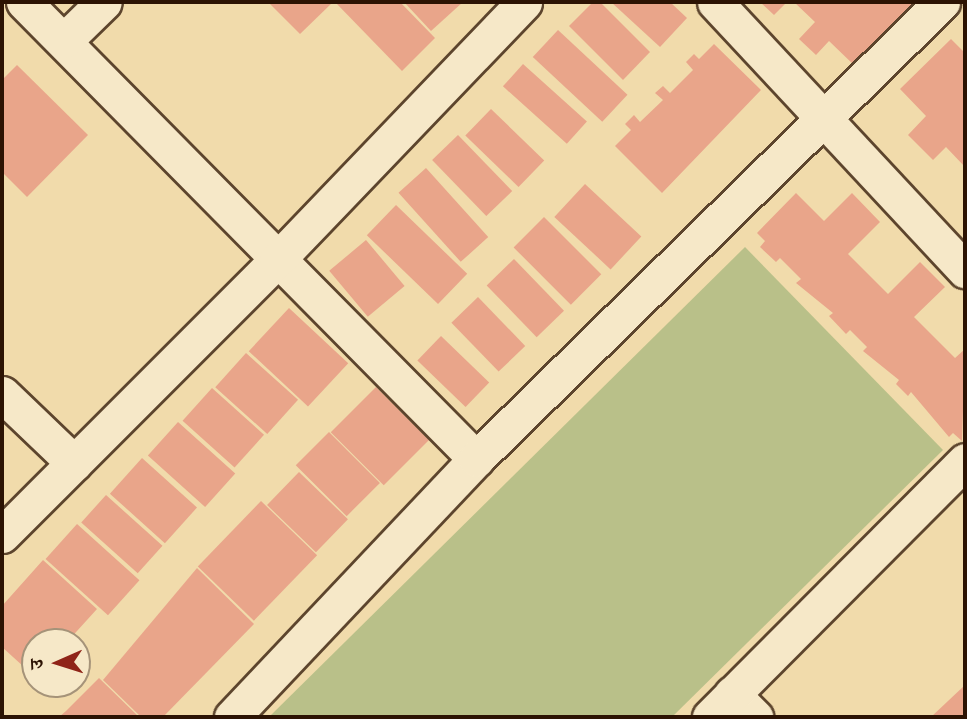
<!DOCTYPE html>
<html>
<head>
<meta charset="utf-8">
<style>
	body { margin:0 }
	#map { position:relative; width:967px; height:719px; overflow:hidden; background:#f1dbab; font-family:Alegreya,"Noto Serif Devanagari",serif }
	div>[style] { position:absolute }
	.green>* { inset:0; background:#b9c089 }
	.building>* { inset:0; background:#e9a58a; transform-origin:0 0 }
	.roads { filter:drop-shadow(2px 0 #5d452d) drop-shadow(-2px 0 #5d452d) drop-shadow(0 2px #5d452d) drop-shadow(0 -2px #5d452d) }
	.street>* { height:35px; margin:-17.5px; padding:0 17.5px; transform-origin:17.5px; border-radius:17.5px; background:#f6e8c8 }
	span { translate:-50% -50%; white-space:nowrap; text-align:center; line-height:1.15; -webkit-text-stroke:5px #f6e8c8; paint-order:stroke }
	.frame { position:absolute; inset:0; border:4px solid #2c1303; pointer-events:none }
	.north { position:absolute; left:21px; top:628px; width:70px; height:70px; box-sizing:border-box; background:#f6e8c8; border:2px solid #a59379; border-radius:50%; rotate:267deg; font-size:19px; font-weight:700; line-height:28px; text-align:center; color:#2c1303 }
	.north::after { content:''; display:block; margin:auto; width:24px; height:32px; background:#8f2418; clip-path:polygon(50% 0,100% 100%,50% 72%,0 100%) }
</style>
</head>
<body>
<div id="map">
	<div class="green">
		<i style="clip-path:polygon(745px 247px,943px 450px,672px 717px,269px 717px)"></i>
	</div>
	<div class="building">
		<i style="clip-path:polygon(268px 2px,333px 2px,300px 34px)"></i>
		<i style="clip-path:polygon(335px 2px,400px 2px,435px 38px,402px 71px)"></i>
		<i style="clip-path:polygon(404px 2px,463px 2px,431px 31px)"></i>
		<i style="clip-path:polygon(593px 2px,600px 2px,650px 52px,623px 80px,569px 26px)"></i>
		<i style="clip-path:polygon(611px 2px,670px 2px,687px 18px,660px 47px)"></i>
		<i style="clip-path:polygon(760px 2px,787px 2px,774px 15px)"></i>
		<i style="clip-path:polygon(794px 2px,911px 2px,915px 6px,856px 67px,829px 41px,816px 55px,799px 39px,815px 22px)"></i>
		<i style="left:558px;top:30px;width:95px;height:37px;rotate:43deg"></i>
		<i style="clip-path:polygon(951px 39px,965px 53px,965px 167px,946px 147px,933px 160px,908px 135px,926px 116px,900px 89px)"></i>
		<i style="clip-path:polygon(714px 44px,761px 90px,662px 193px,615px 146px,631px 130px,625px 124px,634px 115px,640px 122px,663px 100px,655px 93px,663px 86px,670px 93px,693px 70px,686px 62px,694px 54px,699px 59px)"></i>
		<i style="left:523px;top:64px;width:86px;height:30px;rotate:42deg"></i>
		<i style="clip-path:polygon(17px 65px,88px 135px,27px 197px,2px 172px,2px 80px)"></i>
		<i style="left:491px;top:109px;width:74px;height:37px;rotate:44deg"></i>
		<i style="left:458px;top:135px;width:78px;height:36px;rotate:46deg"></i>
		<i style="left:426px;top:168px;width:93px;height:37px;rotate:48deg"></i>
		<i style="left:585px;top:184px;width:77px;height:45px;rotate:43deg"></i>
		<i style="clip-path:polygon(796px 193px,824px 221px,852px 193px,880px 222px,848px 254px,888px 294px,920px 262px,945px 287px,914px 317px,955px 358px,965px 349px,962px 441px,953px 433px,949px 437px,911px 392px,908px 396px,896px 384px,899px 380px,863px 351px,867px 347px,850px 330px,846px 334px,829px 316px,833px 313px,796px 283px,801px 279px,780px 258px,776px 262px,760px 247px,765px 241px,757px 233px)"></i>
		<i style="left:396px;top:205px;width:99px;height:42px;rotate:44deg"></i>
		<i style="left:544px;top:217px;width:81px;height:43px;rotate:45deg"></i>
		<i style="left:366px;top:240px;width:60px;height:48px;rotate:50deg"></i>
		<i style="left:514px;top:259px;width:72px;height:38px;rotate:46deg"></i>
		<i style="left:478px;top:297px;width:68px;height:37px;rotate:46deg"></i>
		<i style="left:289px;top:308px;width:81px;height:59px;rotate:43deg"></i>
		<i style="left:441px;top:336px;width:67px;height:34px;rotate:44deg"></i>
		<i style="left:246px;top:353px;width:70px;height:46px;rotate:42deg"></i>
		<i style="left:376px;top:387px;width:75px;height:64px;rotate:45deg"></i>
		<i style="left:212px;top:388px;width:70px;height:44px;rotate:42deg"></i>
		<i style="left:178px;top:422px;width:77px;height:45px;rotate:42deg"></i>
		<i style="left:329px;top:432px;width:72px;height:47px;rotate:45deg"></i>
		<i style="left:142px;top:458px;width:74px;height:48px;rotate:42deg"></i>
		<i style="left:299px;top:472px;width:68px;height:46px;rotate:44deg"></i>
		<i style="left:106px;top:495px;width:76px;height:37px;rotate:42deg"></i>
		<i style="left:261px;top:501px;width:78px;height:91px;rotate:44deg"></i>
		<i style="left:77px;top:524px;width:84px;height:47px;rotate:42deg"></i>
		<i style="clip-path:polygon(43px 560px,97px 609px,67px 642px,35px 642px,35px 677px,2px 647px,2px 606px)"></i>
		<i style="clip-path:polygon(197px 568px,254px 624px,163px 717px,141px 717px,103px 680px)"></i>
		<i style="clip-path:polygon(99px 678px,139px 717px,59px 717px,66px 711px)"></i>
		<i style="clip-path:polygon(965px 685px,965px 717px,931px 717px)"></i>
	</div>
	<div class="roads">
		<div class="street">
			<i style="left:24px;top:2px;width:643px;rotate:45.32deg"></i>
			<i style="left:715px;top:2px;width:367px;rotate:47deg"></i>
			<i style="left:65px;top:40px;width:54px;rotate:-44.3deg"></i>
			<i style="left:2px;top:394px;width:100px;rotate:43.8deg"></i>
			<i style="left:2px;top:535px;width:389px;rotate:-45deg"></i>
			<i style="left:277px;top:260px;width:357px;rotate:-46.2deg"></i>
			<i style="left:732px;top:694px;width:33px;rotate:45deg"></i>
			<i style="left:232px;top:717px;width:355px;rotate:-46.6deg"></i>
			<i style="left:476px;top:459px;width:653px;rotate:-44.44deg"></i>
			<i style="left:710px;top:717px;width:361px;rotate:-45.1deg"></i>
		</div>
	</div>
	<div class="frame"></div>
	<div class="north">उ</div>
</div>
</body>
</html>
